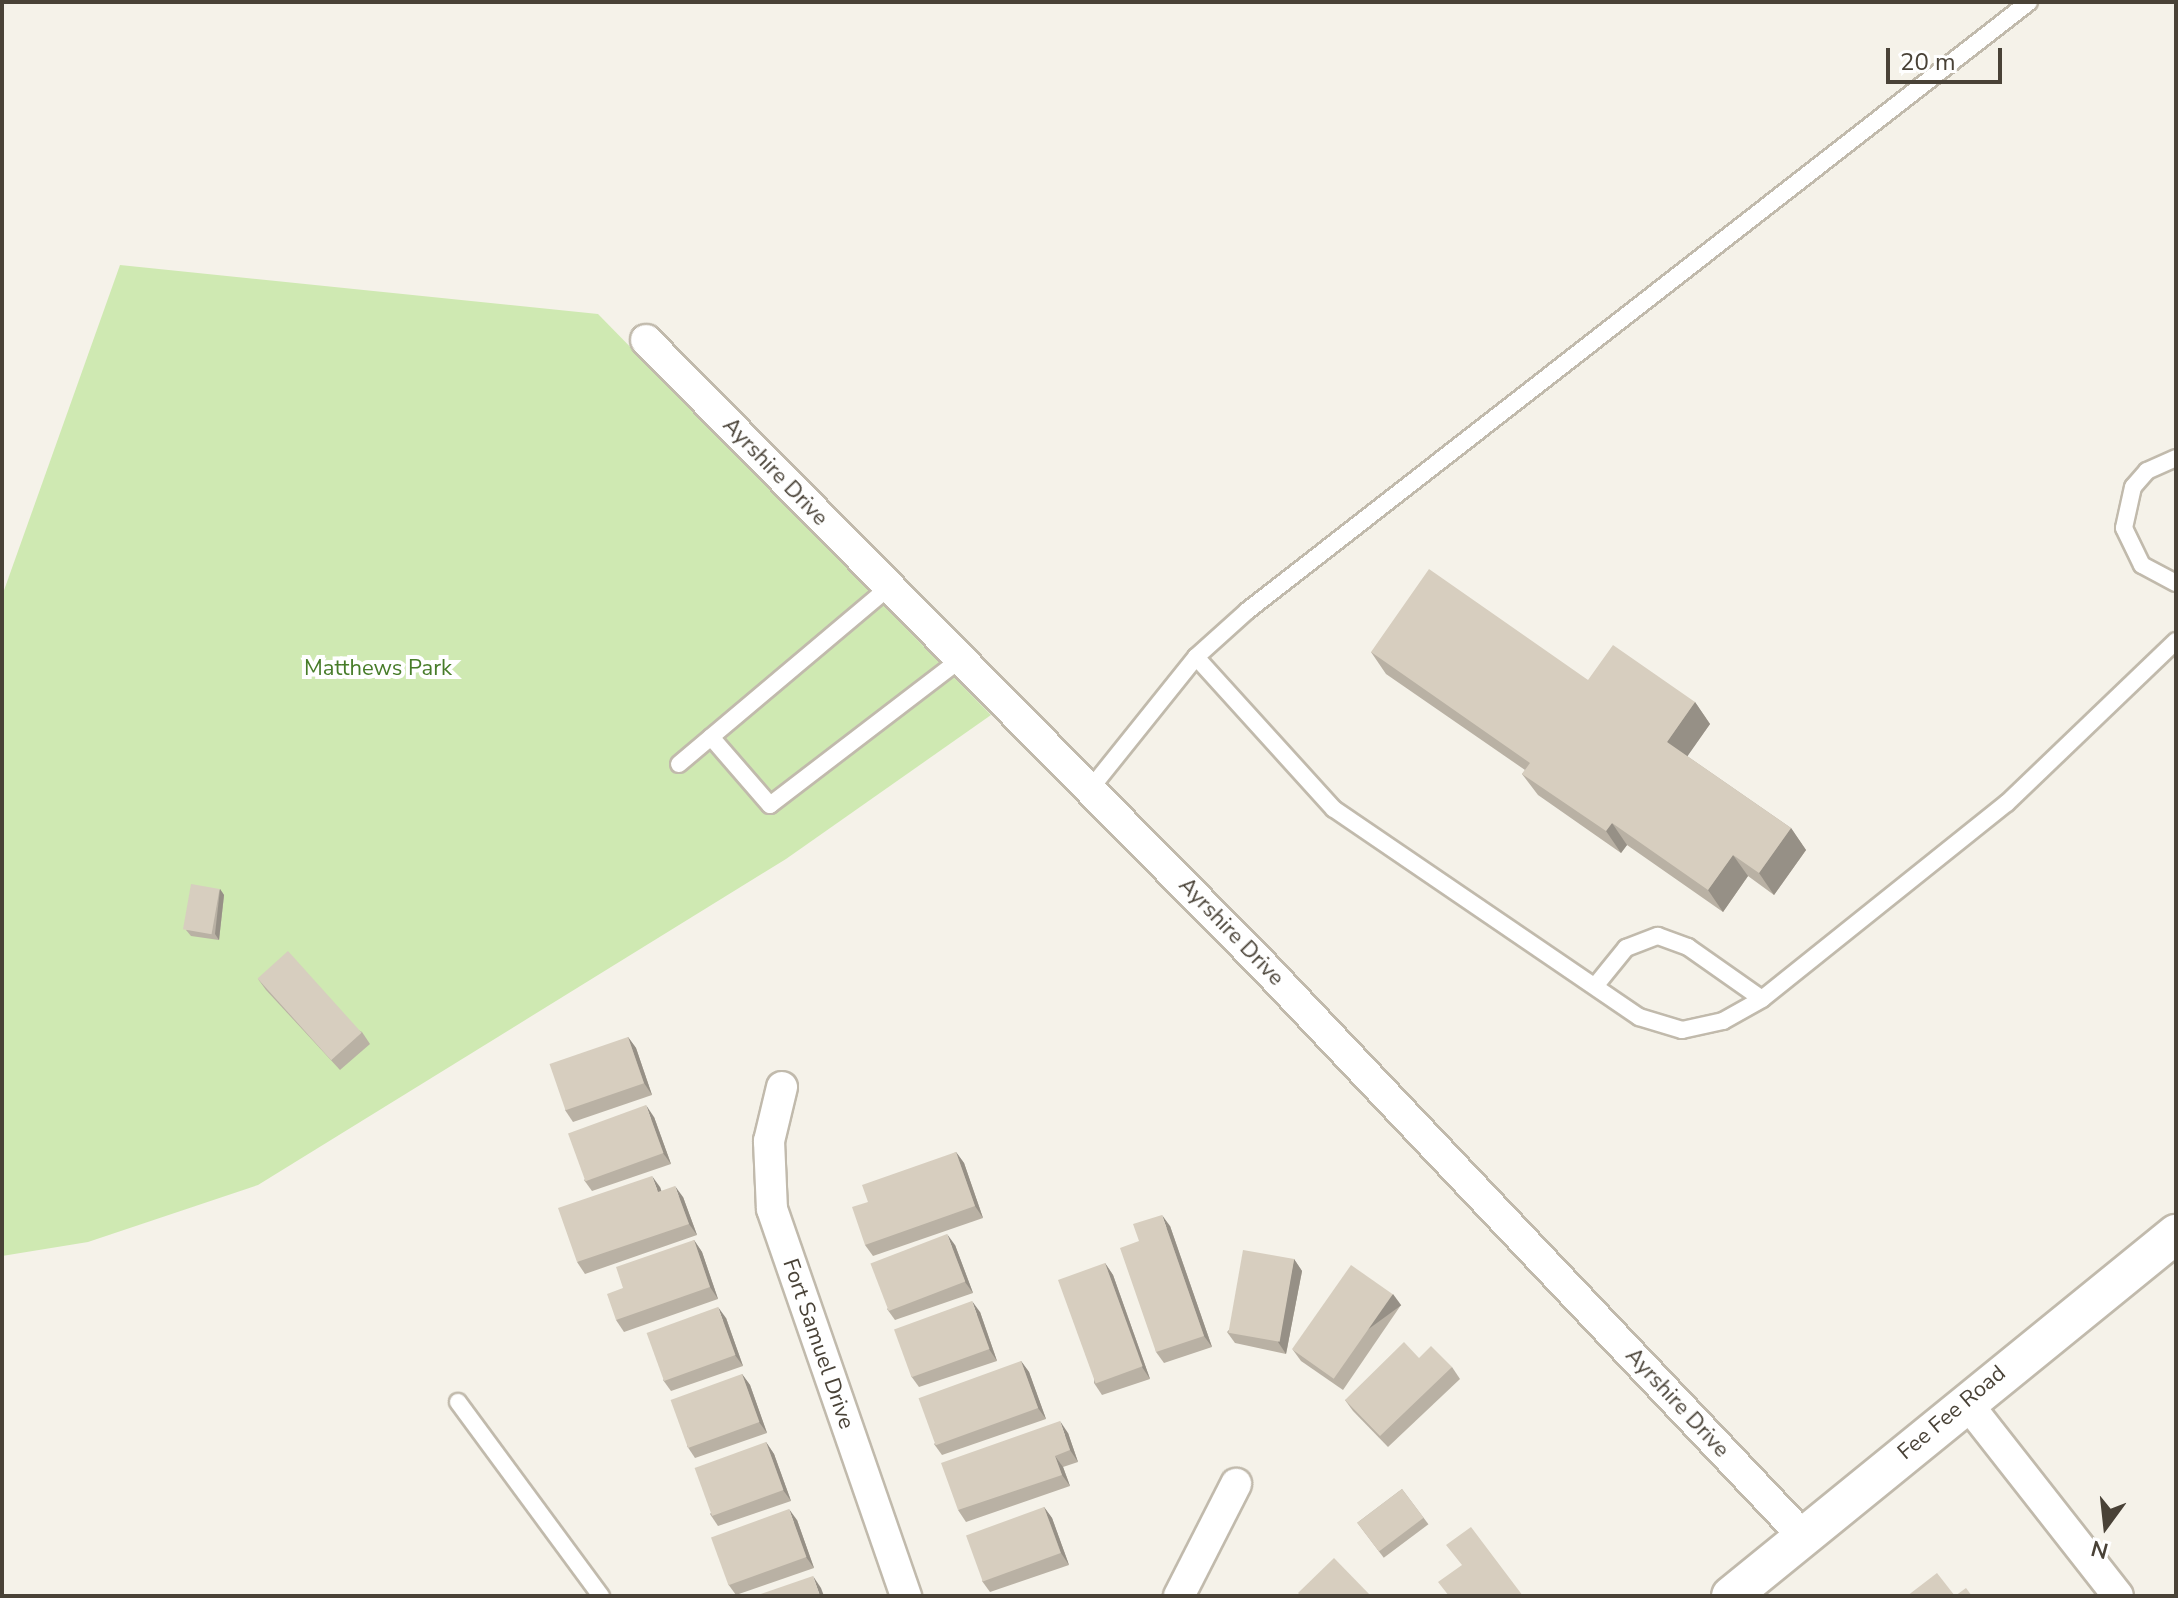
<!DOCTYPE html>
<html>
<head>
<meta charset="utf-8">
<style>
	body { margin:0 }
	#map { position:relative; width:2178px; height:1598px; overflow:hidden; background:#f5f2e9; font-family:"Nunito Sans",sans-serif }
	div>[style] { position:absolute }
	.green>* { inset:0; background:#cfe9b2 }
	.roads { filter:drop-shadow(2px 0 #c1baac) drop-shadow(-2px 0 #c1baac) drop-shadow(0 2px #c1baac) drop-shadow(0 -2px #c1baac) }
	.service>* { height:16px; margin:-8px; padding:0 8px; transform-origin:8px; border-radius:8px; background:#fff }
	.minor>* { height:30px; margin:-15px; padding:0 15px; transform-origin:15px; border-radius:15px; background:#fff }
	.tertiary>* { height:38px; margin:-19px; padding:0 19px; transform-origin:19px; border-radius:19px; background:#fff }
	.wall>* { inset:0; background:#b9b1a4; transform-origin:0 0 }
	.shaded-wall>* { inset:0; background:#969086; transform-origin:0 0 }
	.building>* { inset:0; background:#d7cebf; transform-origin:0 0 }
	span { translate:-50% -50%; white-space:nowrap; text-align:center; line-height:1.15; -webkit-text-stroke:8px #fff; paint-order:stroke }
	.street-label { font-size:22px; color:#494237 }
	.park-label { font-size:22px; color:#477c29 }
	.frame { position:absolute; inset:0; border:4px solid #494237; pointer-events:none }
	.north { position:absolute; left:2066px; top:1486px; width:80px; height:80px; -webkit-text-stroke:6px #fff; paint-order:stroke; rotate:195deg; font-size:22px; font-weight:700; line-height:32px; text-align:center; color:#494237 }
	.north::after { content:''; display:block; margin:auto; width:28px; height:36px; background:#494237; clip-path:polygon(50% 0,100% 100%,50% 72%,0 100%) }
	.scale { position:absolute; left:1886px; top:48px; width:116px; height:36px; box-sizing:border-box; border:4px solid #494237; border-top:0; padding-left:10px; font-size:24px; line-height:28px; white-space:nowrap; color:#494237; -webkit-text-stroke:6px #fff; paint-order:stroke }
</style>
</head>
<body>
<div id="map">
	<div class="green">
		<i style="clip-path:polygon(120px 265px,598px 314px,991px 715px,786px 859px,258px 1185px,88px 1242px,2px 1256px,2px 596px)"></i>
	</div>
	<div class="roads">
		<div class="service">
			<i style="left:2176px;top:458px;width:32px;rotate:156deg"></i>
			<i style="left:2147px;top:471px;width:21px;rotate:131deg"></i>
			<i style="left:2133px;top:487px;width:42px;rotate:102.4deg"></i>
			<i style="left:2124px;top:528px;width:41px;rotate:64.1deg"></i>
			<i style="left:2142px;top:565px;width:38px;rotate:28deg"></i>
			<i style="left:1196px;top:657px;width:205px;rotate:47.8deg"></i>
			<i style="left:1334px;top:809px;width:369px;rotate:34.3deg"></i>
			<i style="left:1639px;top:1017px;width:45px;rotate:16.8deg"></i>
			<i style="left:1682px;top:1030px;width:42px;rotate:-12.4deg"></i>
			<i style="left:1723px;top:1021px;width:45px;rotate:-29.4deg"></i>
			<i style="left:1762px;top:999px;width:314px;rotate:-38.7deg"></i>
			<i style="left:2007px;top:803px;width:234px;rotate:-43.8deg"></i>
			<i style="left:711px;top:737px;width:90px;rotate:49.1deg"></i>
			<i style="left:770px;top:805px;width:240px;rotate:-37.4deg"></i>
			<i style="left:679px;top:764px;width:275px;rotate:-40.1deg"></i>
			<i style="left:1091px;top:788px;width:168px;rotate:-51.3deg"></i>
			<i style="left:1196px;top:657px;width:69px;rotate:-42deg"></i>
			<i style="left:1247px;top:611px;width:991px;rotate:-37.91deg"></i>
			<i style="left:1596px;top:985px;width:48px;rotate:-51deg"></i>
			<i style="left:1626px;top:948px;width:34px;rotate:-21deg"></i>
			<i style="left:1658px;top:936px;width:32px;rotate:20deg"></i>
			<i style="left:1688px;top:947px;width:90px;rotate:35.1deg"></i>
			<i style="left:458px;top:1402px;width:241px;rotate:53.6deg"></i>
		</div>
		<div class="minor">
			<i style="left:646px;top:340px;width:875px;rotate:45.37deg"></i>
			<i style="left:1261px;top:963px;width:789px;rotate:46.59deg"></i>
			<i style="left:782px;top:1087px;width:56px;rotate:103.5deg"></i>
			<i style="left:769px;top:1141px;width:68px;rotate:87.5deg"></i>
			<i style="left:772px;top:1209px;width:410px;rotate:70.9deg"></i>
			<i style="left:1966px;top:1402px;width:246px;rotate:51.9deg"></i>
			<i style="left:1179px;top:1596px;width:126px;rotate:-63deg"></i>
		</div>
		<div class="tertiary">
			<i style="left:1731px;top:1596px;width:574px;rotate:-39.13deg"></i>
		</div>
	</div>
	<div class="wall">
		<i style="clip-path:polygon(1371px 652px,1588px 680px,1695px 702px,1710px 724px,1687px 756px,1791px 828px,1806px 850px,1774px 895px,1748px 876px,1723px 912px,1627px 845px,1621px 853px,1538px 795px,1522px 774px,1525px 770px,1386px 674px)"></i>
		<i style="clip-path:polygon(220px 889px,224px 895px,219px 940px,191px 936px,186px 930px)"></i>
		<i style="clip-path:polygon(258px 979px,362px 1032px,370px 1044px,340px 1070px,266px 990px)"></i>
		<i style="clip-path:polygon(628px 1037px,636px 1048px,652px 1095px,573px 1122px,565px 1110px)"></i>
		<i style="clip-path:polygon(654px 1117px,671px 1164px,592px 1191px,584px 1180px)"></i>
		<i style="clip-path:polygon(956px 1152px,964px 1163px,983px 1218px,873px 1256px,865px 1245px,868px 1202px)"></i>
		<i style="clip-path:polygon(660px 1187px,661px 1191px,683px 1197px,697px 1235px,585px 1274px,577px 1262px)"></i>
		<i style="clip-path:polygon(1170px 1226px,1212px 1347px,1164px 1363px,1156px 1352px,1139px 1241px)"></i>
		<i style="clip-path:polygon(694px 1240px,702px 1252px,718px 1299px,624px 1332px,616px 1320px,623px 1288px)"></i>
		<i style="clip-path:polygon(955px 1245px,973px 1293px,895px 1320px,887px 1309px)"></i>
		<i style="clip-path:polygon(1294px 1259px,1302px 1271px,1286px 1354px,1235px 1343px,1227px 1332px)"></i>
		<i style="clip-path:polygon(1105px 1263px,1113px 1275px,1150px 1379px,1102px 1395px,1094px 1383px)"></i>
		<i style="clip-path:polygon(1401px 1305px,1343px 1390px,1301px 1361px,1293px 1350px)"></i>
		<i style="clip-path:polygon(980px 1312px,997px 1361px,919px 1387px,911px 1376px)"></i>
		<i style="clip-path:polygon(726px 1318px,743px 1366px,671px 1391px,663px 1380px)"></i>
		<i style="clip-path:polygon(1021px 1361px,1029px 1372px,1046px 1419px,942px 1455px,934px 1444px)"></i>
		<i style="clip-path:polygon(1452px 1367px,1460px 1379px,1388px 1447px,1353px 1411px,1345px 1400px)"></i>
		<i style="clip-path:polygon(742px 1374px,750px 1385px,767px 1433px,695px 1458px,687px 1446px)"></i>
		<i style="clip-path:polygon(1068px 1433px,1078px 1462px,1063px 1467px,1070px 1486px,966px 1522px,958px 1510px)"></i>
		<i style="clip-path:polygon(766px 1442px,774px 1454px,791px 1501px,718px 1526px,710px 1514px)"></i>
		<i style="left:1402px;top:1489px;width:44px;height:56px;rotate:53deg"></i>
		<i style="clip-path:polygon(1044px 1507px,1052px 1518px,1069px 1565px,990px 1592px,982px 1581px)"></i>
		<i style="clip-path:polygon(797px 1520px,814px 1568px,736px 1595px,728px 1584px)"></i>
	</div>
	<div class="shaded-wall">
		<i style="clip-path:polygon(1695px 702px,1710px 724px,1682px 764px,1667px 742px)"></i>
		<i style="clip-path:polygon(1612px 823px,1627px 845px,1621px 853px,1606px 831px)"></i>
		<i style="clip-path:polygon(1791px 828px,1806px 850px,1774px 895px,1759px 873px)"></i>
		<i style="clip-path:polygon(1733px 855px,1748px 876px,1723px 912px,1708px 890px)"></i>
		<i style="clip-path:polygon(220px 889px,224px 895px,219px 940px,215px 934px)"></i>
		<i style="clip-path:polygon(628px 1037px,636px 1048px,652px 1095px,644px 1083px)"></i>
		<i style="clip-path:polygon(646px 1105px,654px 1117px,671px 1164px,663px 1153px)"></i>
		<i style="clip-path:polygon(956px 1152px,964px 1163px,983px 1218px,975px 1206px)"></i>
		<i style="clip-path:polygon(652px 1176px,660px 1187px,666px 1204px,658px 1192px)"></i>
		<i style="clip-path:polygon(675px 1186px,683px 1197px,697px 1235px,689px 1224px)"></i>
		<i style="clip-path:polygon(1162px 1215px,1170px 1226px,1212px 1347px,1204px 1336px)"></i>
		<i style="clip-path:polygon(947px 1234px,955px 1245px,973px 1293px,965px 1282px)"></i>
		<i style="clip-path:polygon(694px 1240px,702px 1252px,718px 1299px,710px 1287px)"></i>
		<i style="clip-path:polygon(1294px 1259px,1302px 1271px,1286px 1354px,1278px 1342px)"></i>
		<i style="clip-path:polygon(1105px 1263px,1113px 1275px,1150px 1379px,1142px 1367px)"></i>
		<i style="left:1393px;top:1294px;width:14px;height:102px;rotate:54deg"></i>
		<i style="clip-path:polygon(972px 1301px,980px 1312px,997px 1361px,989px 1349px)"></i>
		<i style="clip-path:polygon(718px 1307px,726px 1318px,743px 1366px,735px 1355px)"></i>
		<i style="clip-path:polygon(1021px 1361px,1029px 1372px,1046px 1419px,1038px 1408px)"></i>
		<i style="clip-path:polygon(742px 1374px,750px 1385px,767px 1433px,759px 1422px)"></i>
		<i style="clip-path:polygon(1060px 1421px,1068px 1433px,1078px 1462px,1070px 1450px)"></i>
		<i style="clip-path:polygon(766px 1442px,774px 1454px,791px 1501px,783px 1490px)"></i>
		<i style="clip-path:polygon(1055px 1456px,1063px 1467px,1070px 1486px,1062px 1475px)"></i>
		<i style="clip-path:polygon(1044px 1507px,1052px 1518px,1069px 1565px,1061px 1553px)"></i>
		<i style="clip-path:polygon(789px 1509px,797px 1520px,814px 1568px,806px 1557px)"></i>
		<i style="clip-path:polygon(813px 1576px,821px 1588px,824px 1596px,820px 1596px)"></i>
	</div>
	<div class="building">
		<i style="clip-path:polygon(1429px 569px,1588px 680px,1613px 645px,1695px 702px,1667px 742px,1791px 828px,1759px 873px,1733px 855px,1708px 890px,1612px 823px,1606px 831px,1522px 774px,1530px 763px,1371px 652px)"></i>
		<i style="left:191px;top:884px;width:29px;height:46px;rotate:10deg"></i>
		<i style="left:288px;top:951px;width:110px;height:41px;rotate:48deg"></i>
		<i style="left:628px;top:1037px;width:49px;height:83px;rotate:71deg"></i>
		<i style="left:646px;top:1105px;width:51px;height:83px;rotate:70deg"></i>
		<i style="clip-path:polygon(956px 1152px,975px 1206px,865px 1245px,852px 1207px,868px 1202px,862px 1185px)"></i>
		<i style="clip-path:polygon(652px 1176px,658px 1192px,675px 1186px,689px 1224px,577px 1262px,558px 1208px)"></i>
		<i style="clip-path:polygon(1162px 1215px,1204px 1336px,1156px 1352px,1120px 1248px,1139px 1241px,1133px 1224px)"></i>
		<i style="left:947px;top:1234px;width:51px;height:82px;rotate:69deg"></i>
		<i style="clip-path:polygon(694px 1240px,710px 1287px,616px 1320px,607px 1294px,623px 1288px,616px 1267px)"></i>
		<i style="left:1243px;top:1250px;width:52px;height:84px;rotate:10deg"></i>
		<i style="left:1105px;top:1263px;width:110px;height:50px;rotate:70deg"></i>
		<i style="left:1351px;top:1265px;width:51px;height:103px;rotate:35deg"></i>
		<i style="left:972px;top:1301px;width:51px;height:83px;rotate:70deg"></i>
		<i style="left:718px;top:1307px;width:51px;height:76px;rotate:70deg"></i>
		<i style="clip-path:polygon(1404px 1342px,1419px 1358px,1431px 1346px,1452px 1367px,1380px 1436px,1345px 1400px)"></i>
		<i style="left:1021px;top:1361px;width:50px;height:109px;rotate:70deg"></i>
		<i style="left:742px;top:1374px;width:51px;height:76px;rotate:70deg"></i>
		<i style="clip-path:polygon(1060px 1421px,1070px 1450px,1055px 1456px,1062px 1475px,958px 1510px,941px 1463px)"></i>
		<i style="left:766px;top:1442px;width:51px;height:76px;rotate:70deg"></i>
		<i style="left:1402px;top:1489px;width:36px;height:56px;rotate:53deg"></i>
		<i style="left:1044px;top:1507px;width:49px;height:83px;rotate:70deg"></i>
		<i style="left:789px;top:1509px;width:51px;height:83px;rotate:70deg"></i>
		<i style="clip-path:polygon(1471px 1527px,1523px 1596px,1449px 1596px,1438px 1582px,1462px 1565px,1446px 1545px)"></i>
		<i style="clip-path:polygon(1334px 1558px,1371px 1596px,1301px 1596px,1298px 1593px)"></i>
		<i style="clip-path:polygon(1937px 1573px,1955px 1596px,1907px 1596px)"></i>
		<i style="clip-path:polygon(813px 1576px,820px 1596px,755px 1596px)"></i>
		<i style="clip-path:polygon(1966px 1588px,1972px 1596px,1955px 1596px)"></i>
	</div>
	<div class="street-label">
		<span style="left:775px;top:472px;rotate:46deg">Ayrshire Drive</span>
		<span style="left:1231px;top:932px;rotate:46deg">Ayrshire Drive</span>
		<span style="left:818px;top:1344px;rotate:71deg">Fort Samuel Drive</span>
		<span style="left:1677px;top:1403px;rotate:47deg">Ayrshire Drive</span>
		<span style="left:1952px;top:1413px;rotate:-40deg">Fee Fee Road</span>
	</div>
	<div class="park-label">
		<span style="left:378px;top:669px">Matthews Park</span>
	</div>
	<div class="frame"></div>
	<div class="north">N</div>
	<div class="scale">20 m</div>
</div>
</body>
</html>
